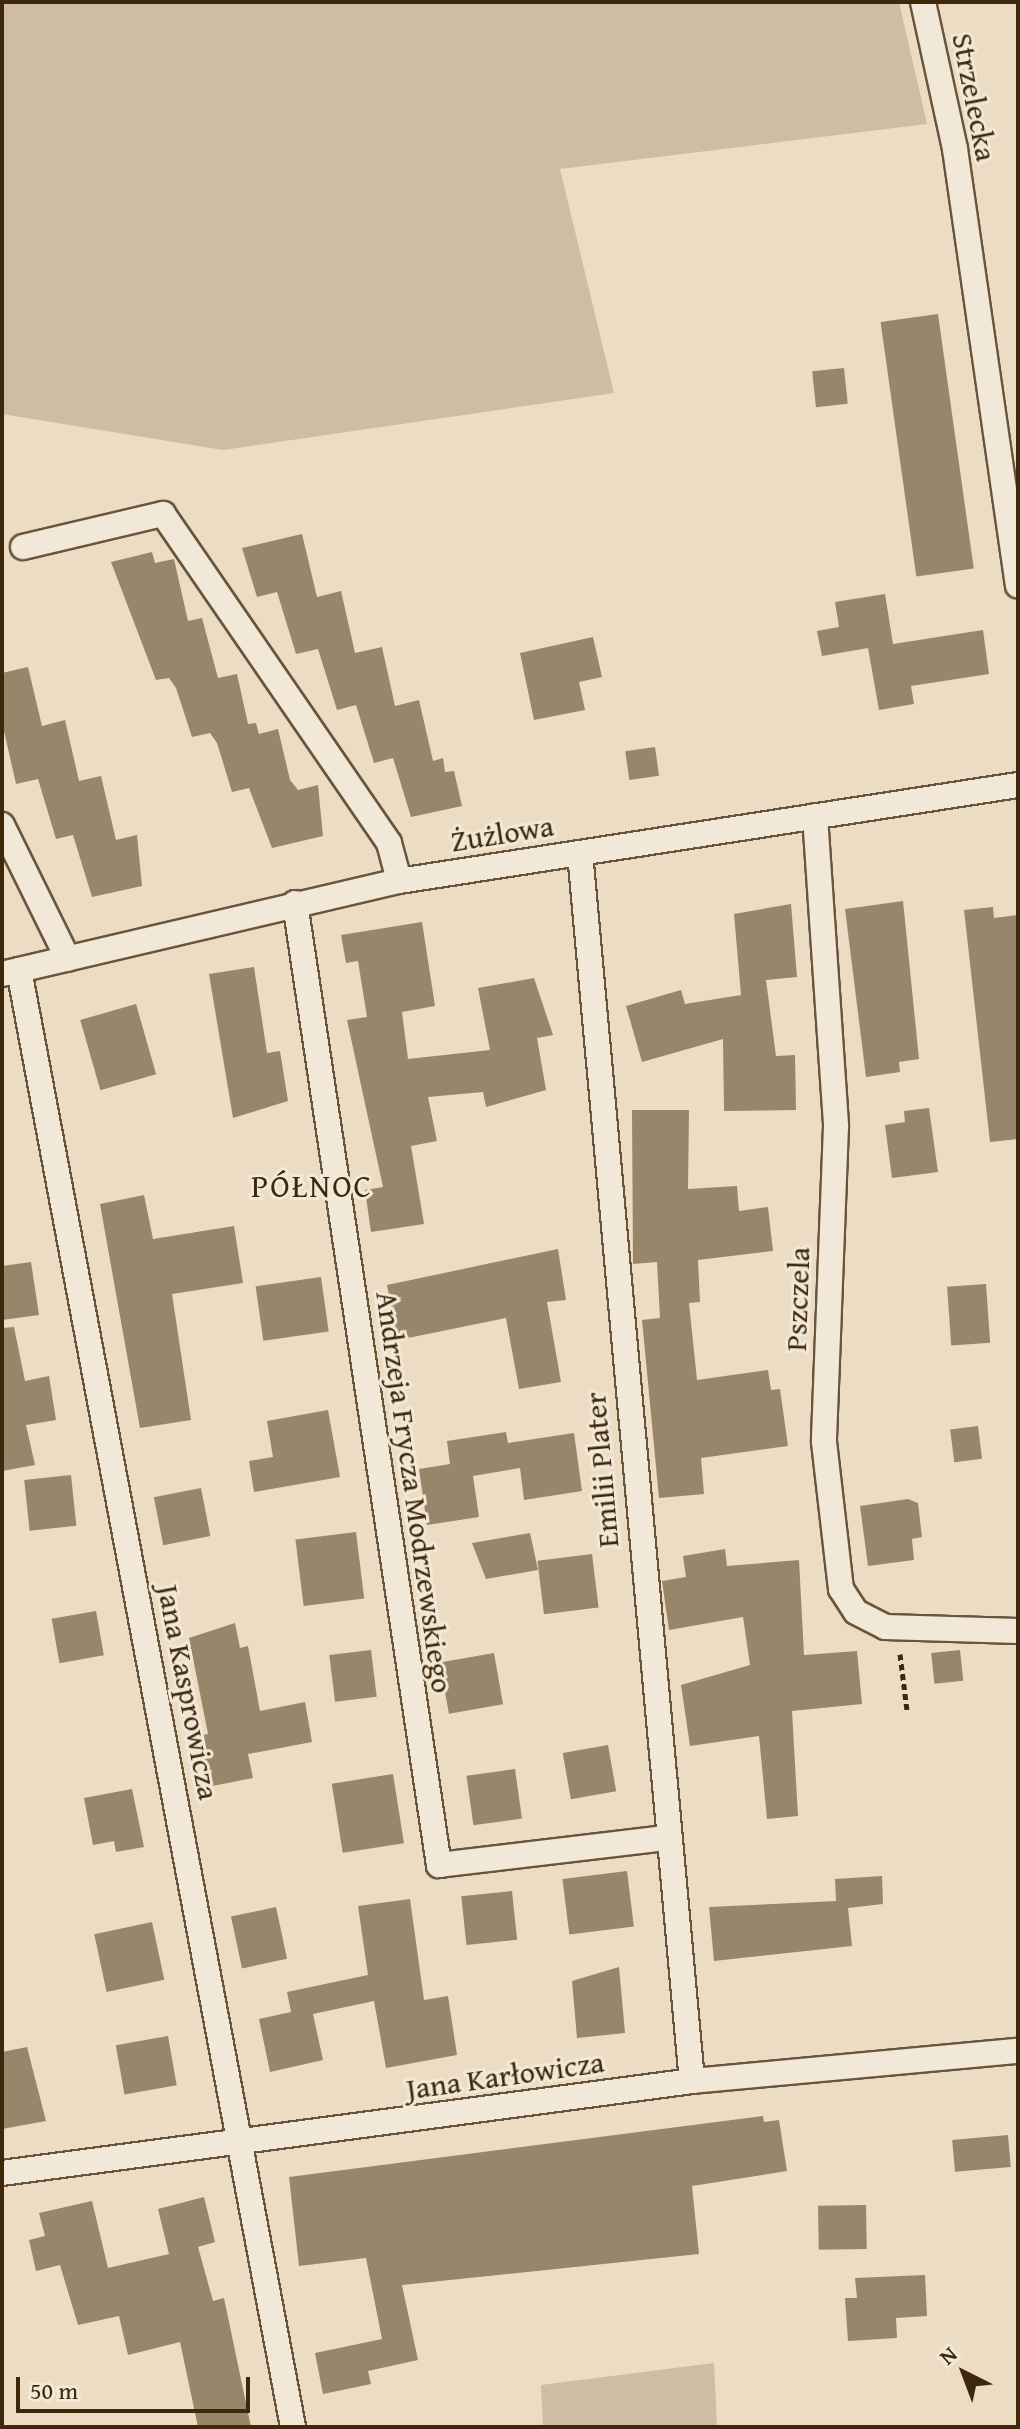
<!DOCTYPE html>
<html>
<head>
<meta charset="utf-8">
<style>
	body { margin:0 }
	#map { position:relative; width:1020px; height:2429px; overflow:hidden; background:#ebdcc3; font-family:"Gentium Book Plus",serif }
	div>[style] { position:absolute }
	.green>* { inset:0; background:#cebda4 }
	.building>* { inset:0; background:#98866b; transform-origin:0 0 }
	.path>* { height:5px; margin-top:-2.5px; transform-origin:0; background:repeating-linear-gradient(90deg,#3e280c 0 6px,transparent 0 10px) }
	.roads { filter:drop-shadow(2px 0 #69553a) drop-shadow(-2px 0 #69553a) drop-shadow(0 2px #69553a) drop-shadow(0 -2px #69553a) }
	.minor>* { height:24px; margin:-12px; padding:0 12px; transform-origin:12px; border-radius:12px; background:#f2e8d8 }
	span { translate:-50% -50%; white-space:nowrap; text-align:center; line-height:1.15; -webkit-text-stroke:6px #f2e8d8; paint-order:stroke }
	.street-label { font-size:30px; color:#3e280c }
	.neighbourhood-label { font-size:32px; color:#3e280c; letter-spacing:2px }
	.frame { position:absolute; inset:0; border:4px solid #3e280c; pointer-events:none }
	.north { position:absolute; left:924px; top:2333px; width:80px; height:80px; -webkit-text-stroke:6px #f2e8d8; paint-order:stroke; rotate:318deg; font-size:22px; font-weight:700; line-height:32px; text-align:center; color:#3e280c }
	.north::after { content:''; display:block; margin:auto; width:28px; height:36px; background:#3e280c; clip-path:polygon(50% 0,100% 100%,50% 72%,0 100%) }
	.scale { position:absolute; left:16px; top:2377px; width:234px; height:36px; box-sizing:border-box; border:4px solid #3e280c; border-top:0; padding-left:10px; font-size:24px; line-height:28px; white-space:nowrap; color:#3e280c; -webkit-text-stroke:6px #f2e8d8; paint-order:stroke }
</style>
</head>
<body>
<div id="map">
	<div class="green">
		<i style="clip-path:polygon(2px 2px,899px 2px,927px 124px,560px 169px,614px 393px,223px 450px,2px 414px)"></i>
		<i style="clip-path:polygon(714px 2363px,717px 2427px,543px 2427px,541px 2385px)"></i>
	</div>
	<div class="building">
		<i style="left:938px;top:314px;width:257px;height:58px;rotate:82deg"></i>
		<i style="left:844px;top:368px;width:36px;height:32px;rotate:84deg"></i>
		<i style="clip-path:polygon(302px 534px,317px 597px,341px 591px,355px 653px,382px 647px,395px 706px,419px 700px,433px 761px,443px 758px,445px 772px,454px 771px,462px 806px,411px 817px,393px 758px,374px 763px,356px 705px,337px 710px,318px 649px,296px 654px,277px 592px,257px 597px,242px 548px)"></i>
		<i style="clip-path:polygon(152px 552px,155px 563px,174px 559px,188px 621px,202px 618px,218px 678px,237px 674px,248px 724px,256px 723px,259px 734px,278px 729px,290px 780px,298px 790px,318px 785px,323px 836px,272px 848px,249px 788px,232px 792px,217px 743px,210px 733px,192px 737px,176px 688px,169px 678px,156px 680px,111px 562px)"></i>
		<i style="clip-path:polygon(885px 594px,893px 644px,983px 630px,989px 674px,911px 686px,914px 704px,879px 710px,868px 648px,822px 656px,817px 631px,839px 627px,835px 602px)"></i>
		<i style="clip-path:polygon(593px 637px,602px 677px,579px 682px,585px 710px,534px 720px,520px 653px)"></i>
		<i style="clip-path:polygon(28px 667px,42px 726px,65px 720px,79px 781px,101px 776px,116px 840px,137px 835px,142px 886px,92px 897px,73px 835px,56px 839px,38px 779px,16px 784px,2px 722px,2px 673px)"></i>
		<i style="left:655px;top:747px;width:29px;height:30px;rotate:82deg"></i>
		<i style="clip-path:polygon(903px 901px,919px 1059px,899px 1062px,900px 1072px,866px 1077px,845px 909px)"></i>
		<i style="clip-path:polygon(791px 904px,797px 977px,766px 980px,776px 1056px,795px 1055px,796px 1110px,724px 1111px,723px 1039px,642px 1062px,626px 1006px,681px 990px,685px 1004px,741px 995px,734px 914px)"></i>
		<i style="clip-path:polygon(993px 907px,994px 918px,1018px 915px,1018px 1139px,990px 1142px,964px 910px)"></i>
		<i style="clip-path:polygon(422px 922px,435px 1006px,402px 1012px,408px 1059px,490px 1050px,478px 988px,534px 978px,553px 1035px,537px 1038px,546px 1090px,486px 1107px,483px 1092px,428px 1097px,437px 1141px,411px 1146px,424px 1224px,371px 1232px,365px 1190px,383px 1187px,347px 1020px,367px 1017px,358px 961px,346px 963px,341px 935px)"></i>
		<i style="clip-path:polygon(254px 967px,267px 1053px,280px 1051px,288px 1101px,233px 1118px,209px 974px)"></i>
		<i style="left:136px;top:1004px;width:73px;height:58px;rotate:74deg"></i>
		<i style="clip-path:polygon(929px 1108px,938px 1172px,892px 1178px,885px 1125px,905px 1122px,904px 1111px)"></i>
		<i style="clip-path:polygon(632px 1110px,689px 1110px,688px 1189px,737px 1186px,739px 1211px,768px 1207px,773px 1251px,698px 1260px,700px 1302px,689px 1303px,697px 1380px,768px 1370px,771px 1390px,780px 1389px,788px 1446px,701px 1458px,704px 1494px,659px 1498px,642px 1320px,660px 1318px,657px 1262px,633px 1264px)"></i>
		<i style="clip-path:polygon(144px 1195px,153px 1239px,234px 1226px,243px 1283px,172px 1294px,191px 1420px,140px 1428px,100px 1204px)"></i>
		<i style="clip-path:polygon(558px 1249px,566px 1300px,547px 1302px,561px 1382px,519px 1389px,506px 1318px,398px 1340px,387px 1285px)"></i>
		<i style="clip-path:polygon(31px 1262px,39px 1315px,2px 1320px,2px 1266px)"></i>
		<i style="left:321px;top:1277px;width:55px;height:66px;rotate:82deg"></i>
		<i style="left:986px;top:1284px;width:59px;height:39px;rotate:86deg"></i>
		<i style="clip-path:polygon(14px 1327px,25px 1381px,49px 1376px,56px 1420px,26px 1425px,35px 1465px,2px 1471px,2px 1328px)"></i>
		<i style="clip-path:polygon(328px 1410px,340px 1477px,254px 1492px,249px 1461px,273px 1457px,267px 1421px)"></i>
		<i style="left:978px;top:1426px;width:33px;height:28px;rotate:83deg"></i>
		<i style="clip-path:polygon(506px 1432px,508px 1443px,574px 1433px,582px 1491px,524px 1500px,520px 1468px,473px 1476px,479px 1517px,427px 1525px,419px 1469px,450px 1464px,447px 1441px)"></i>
		<i style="left:71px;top:1475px;width:51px;height:47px;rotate:84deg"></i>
		<i style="left:201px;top:1488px;width:49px;height:48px;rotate:79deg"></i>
		<i style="clip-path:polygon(908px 1499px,918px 1503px,922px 1537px,912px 1539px,914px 1560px,868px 1566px,860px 1506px)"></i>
		<i style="left:356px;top:1532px;width:67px;height:61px;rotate:83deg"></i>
		<i style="clip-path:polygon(530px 1533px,538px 1570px,486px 1579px,472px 1543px)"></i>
		<i style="clip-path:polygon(725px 1549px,727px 1566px,799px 1560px,804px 1655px,857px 1651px,862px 1704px,792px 1711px,798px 1816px,767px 1819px,759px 1736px,690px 1746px,681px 1685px,750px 1665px,743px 1617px,669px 1630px,662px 1581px,686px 1577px,683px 1556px)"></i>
		<i style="left:592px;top:1554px;width:54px;height:55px;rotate:83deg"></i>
		<i style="left:96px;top:1611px;width:45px;height:45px;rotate:80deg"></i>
		<i style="clip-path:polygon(235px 1623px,240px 1648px,248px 1646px,260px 1711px,305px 1702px,312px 1742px,248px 1754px,253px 1778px,207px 1787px,197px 1736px,208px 1734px,189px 1638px)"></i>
		<i style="left:371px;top:1650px;width:47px;height:42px;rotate:83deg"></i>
		<i style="left:960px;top:1650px;width:31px;height:29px;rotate:84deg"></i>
		<i style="left:494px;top:1653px;width:52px;height:55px;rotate:80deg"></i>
		<i style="left:608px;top:1745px;width:47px;height:46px;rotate:80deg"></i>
		<i style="left:515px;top:1769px;width:50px;height:49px;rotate:82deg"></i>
		<i style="left:393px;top:1774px;width:70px;height:62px;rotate:81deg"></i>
		<i style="clip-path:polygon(132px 1789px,144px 1847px,116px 1852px,114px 1841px,93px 1845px,84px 1798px)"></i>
		<i style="left:627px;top:1871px;width:56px;height:65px;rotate:83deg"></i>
		<i style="clip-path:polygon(882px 1876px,883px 1904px,848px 1908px,852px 1946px,714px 1961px,709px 1907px,836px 1901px,835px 1879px)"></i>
		<i style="left:512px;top:1891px;width:49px;height:51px;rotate:84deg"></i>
		<i style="clip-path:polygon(410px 1899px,424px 2000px,448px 1996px,457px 2055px,386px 2068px,374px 2001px,313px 2014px,323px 2060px,270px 2072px,259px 2019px,291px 2012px,287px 1992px,368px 1975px,358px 1906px)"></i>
		<i style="left:276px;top:1907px;width:53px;height:46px;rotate:78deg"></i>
		<i style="left:152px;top:1922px;width:59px;height:59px;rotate:78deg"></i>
		<i style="clip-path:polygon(619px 1967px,625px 2033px,577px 2038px,572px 1981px)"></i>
		<i style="left:168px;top:2036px;width:50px;height:53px;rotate:80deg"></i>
		<i style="clip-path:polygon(27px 2047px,46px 2121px,2px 2129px,2px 2052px)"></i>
		<i style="clip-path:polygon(763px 2116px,764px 2122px,779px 2120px,787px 2171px,692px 2186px,699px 2254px,402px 2285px,418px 2360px,368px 2371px,371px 2384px,323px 2394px,315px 2353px,382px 2339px,366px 2258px,299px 2266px,289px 2177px)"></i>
		<i style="left:1008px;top:2135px;width:32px;height:56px;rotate:85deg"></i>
		<i style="clip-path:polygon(204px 2197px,215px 2242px,198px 2247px,213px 2301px,224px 2298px,251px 2427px,198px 2427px,180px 2342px,128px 2355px,119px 2316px,78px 2325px,60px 2265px,36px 2271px,29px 2240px,45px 2236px,39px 2213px,92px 2201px,108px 2268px,169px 2254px,158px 2209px)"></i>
		<i style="left:866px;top:2205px;width:44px;height:48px;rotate:89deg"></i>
		<i style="clip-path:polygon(925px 2275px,927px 2316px,896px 2318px,897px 2338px,848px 2341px,845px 2298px,857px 2298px,855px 2278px)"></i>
	</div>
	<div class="path">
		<i style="left:900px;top:1654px;width:56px;rotate:82.9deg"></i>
	</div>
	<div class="roads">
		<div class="minor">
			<i style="left:923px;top:2px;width:150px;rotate:77.7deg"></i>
			<i style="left:955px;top:149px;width:441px;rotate:81.8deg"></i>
			<i style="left:23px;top:547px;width:144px;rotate:-13.3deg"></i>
			<i style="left:163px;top:514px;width:399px;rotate:55.5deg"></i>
			<i style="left:389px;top:843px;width:39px;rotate:75deg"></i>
			<i style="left:815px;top:816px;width:311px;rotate:86.1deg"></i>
			<i style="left:836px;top:1126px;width:316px;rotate:92.2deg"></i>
			<i style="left:824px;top:1442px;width:148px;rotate:83.4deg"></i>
			<i style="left:841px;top:1589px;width:27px;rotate:57deg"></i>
			<i style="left:856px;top:1612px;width:33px;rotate:27deg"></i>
			<i style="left:885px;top:1627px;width:133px;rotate:1.7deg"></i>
			<i style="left:2px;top:825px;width:149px;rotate:63.8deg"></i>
			<i style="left:580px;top:853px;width:1233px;rotate:84.79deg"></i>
			<i style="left:295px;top:903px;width:973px;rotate:81.49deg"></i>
			<i style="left:439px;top:1865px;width:229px;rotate:-6.8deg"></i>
			<i style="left:19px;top:970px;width:1483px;rotate:79.35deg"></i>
			<i style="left:2px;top:974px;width:408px;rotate:-13.2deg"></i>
			<i style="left:399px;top:881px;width:626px;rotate:-8.82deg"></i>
			<i style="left:2px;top:2173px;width:696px;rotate:-7.59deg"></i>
			<i style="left:692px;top:2081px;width:327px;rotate:-5.3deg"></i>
		</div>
	</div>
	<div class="street-label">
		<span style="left:975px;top:97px;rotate:79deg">Strzelecka</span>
		<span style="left:502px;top:833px;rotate:-9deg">Żużlowa</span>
		<span style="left:797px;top:1299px;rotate:-88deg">Pszczela</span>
		<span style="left:601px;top:1470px;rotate:-95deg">Emilii Plater</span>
		<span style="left:415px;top:1492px;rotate:82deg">Andrzeja Frycza Modrzewskiego</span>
		<span style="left:189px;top:1692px;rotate:79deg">Jana Kasprowicza</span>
		<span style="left:505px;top:2075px;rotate:-8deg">Jana Karłowicza</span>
	</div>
	<div class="neighbourhood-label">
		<span style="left:312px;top:1186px">PÓŁNOC</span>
	</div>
	<div class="frame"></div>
	<div class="north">N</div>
	<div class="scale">50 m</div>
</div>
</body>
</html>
